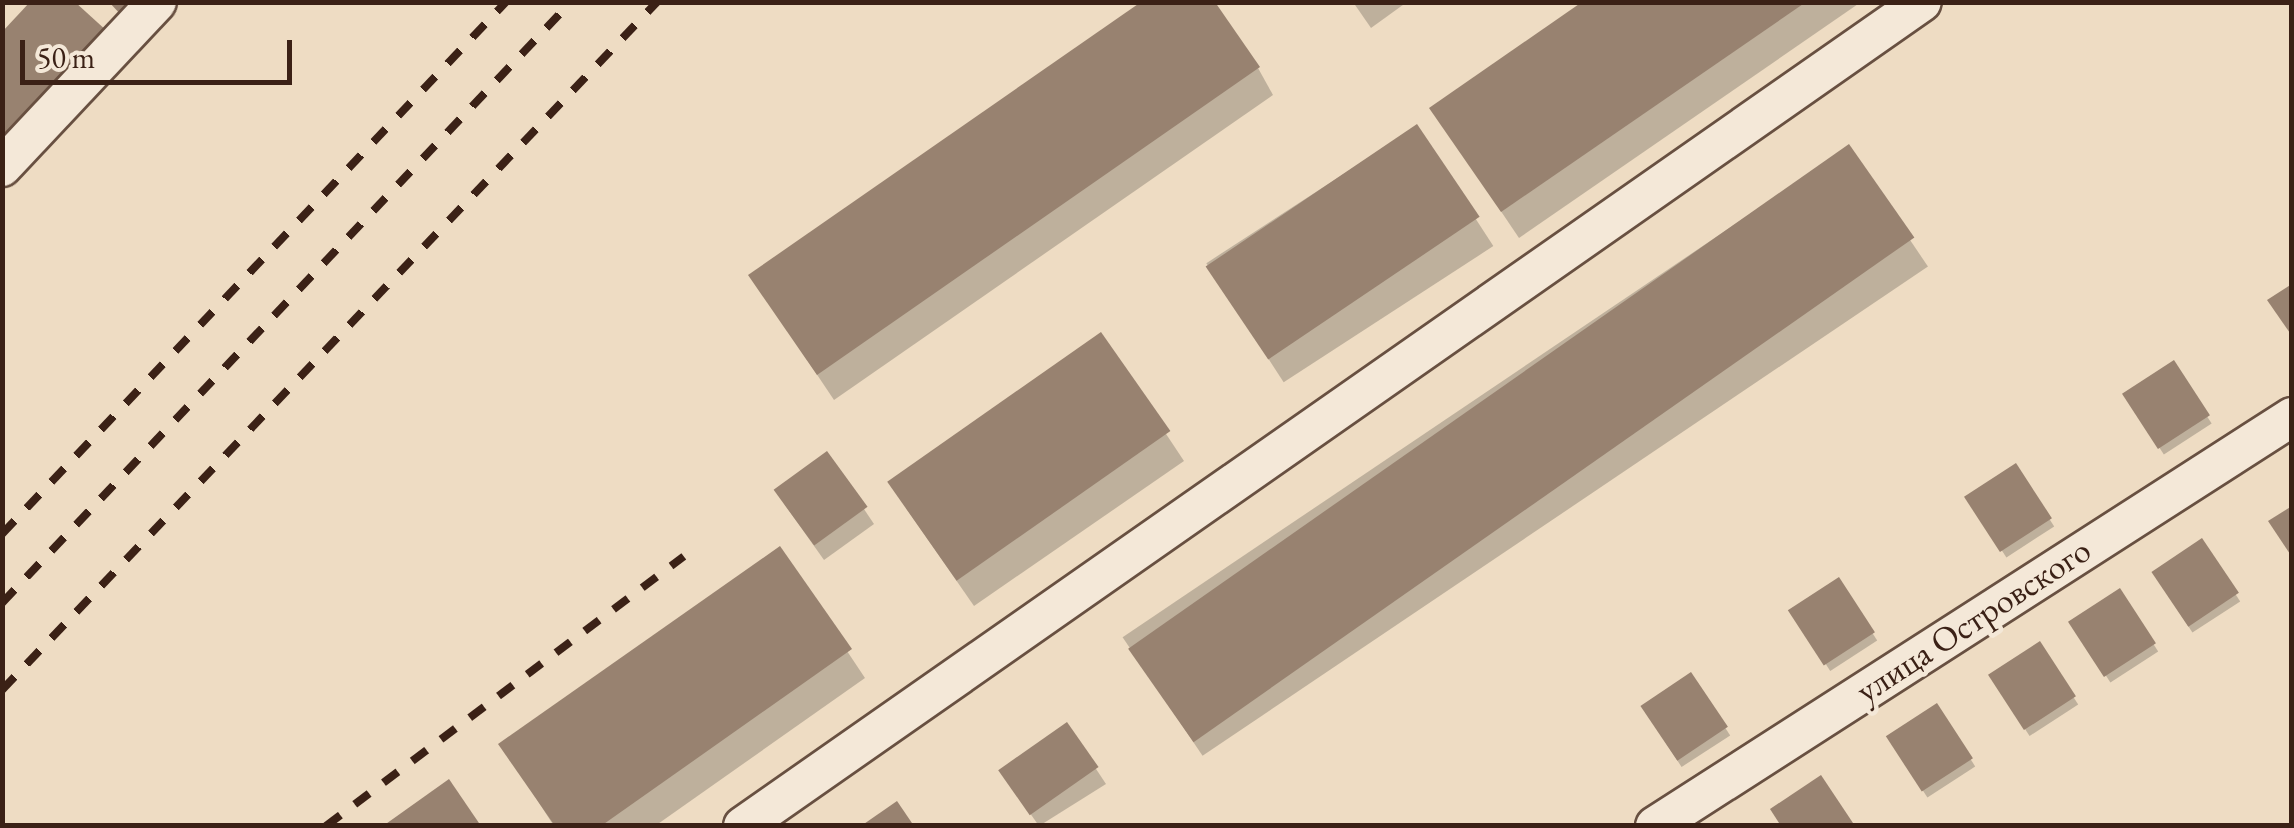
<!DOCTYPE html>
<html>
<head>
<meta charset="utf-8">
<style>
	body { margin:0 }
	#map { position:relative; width:2294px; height:828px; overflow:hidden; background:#eedcc3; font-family:"EB Garamond",serif }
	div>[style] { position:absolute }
	.shadow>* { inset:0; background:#0003; transform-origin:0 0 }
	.building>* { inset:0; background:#988270; transform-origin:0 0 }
	.roads { filter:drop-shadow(2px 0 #685041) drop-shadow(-2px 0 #685041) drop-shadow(0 2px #685041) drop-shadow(0 -2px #685041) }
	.minor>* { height:38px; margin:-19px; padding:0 19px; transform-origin:19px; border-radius:19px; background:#f4e8d8 }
	.rail>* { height:8px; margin-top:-4px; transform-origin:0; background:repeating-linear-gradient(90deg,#3b2116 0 18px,transparent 0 36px) }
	span { translate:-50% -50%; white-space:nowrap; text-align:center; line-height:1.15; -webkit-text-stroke:9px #f4e8d8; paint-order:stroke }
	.street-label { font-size:35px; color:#3b2116 }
	.frame { position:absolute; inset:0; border:5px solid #3b2116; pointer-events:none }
	.scale { position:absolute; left:20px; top:40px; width:272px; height:45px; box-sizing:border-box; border:5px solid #3b2116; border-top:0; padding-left:12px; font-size:30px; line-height:35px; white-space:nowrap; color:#3b2116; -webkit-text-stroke:8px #f4e8d8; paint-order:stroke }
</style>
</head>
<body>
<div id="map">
	<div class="shadow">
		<i style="clip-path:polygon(1353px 2px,1407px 2px,1371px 28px)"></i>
		<i style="clip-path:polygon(1586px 2px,1861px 2px,1519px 238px,1432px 109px)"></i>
		<i style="clip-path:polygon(1258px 68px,1273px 95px,834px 400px,751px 276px)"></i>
		<i style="left:1416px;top:127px;width:142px;height:250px;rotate:57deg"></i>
		<i style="left:1848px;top:148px;width:143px;height:875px;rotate:56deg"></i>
		<i style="clip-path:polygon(1101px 336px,1184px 461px,974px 606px,906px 508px)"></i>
		<i style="left:2173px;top:364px;width:71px;height:57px;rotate:57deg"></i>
		<i style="clip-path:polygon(827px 454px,874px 524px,824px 560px,785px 505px)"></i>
		<i style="left:2015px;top:466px;width:72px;height:57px;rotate:57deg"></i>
		<i style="left:2201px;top:541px;width:72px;height:57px;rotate:57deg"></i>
		<i style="clip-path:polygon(779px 549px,865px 678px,655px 826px,554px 826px,501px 744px)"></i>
		<i style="left:1838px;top:580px;width:72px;height:56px;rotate:57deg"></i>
		<i style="left:2119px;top:591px;width:72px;height:57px;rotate:57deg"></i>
		<i style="left:2039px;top:644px;width:72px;height:58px;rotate:57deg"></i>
		<i style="left:1691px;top:675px;width:72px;height:58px;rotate:57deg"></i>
		<i style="left:1936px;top:706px;width:72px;height:57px;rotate:57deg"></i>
		<i style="clip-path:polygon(1067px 725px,1106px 784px,1039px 826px,1011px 786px)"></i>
	</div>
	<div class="building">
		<i style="clip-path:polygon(30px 2px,75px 2px,108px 32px,2px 143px,2px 32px)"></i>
		<i style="clip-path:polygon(109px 2px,135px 2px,122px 16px)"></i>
		<i style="clip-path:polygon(1141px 2px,1215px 2px,1260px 67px,817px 375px,748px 275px)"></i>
		<i style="clip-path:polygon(1582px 2px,1806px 2px,1501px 212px,1429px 108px)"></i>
		<i style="left:1417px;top:124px;width:112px;height:255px;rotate:56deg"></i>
		<i style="left:1849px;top:144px;width:114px;height:880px;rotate:55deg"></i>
		<i style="clip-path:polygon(2292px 284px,2292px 336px,2267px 300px)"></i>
		<i style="left:1101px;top:332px;width:121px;height:261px;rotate:55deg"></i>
		<i style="left:2174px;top:360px;width:66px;height:62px;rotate:57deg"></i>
		<i style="left:827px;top:451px;width:69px;height:66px;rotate:54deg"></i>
		<i style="left:2016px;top:463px;width:66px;height:62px;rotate:57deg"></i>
		<i style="clip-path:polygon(2292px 506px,2292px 557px,2268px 521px)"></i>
		<i style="left:2202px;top:538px;width:66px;height:61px;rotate:56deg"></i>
		<i style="clip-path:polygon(780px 546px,852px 649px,601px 826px,555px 826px,498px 744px)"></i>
		<i style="left:1839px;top:577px;width:66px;height:61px;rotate:57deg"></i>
		<i style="left:2120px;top:588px;width:66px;height:62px;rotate:57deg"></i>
		<i style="left:2040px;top:641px;width:66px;height:62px;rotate:57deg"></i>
		<i style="left:1691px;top:672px;width:66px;height:61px;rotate:56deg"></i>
		<i style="left:1937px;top:703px;width:66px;height:61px;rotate:57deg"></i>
		<i style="left:1067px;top:722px;width:55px;height:84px;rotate:55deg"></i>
		<i style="clip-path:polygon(1821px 775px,1855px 826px,1781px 826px,1770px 809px)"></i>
		<i style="clip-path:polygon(449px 779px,481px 826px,383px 826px)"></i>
		<i style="clip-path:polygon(897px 801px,914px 826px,861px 826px)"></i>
	</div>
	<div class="roads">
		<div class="minor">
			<i style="left:2px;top:167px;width:226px;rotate:-46.8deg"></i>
			<i style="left:743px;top:826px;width:1438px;rotate:-34.95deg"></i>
			<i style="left:1655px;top:826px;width:757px;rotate:-32.7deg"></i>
		</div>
	</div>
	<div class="rail">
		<i style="left:2px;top:534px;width:733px;rotate:-46.55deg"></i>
		<i style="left:2px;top:603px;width:828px;rotate:-46.57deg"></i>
		<i style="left:2px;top:690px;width:950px;rotate:-46.41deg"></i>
		<i style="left:326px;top:826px;width:448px;rotate:-37deg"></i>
	</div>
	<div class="street-label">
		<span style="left:1973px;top:620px;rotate:-33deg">улица Островского</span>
	</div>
	<div class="frame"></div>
	<div class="scale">50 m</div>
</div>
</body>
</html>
